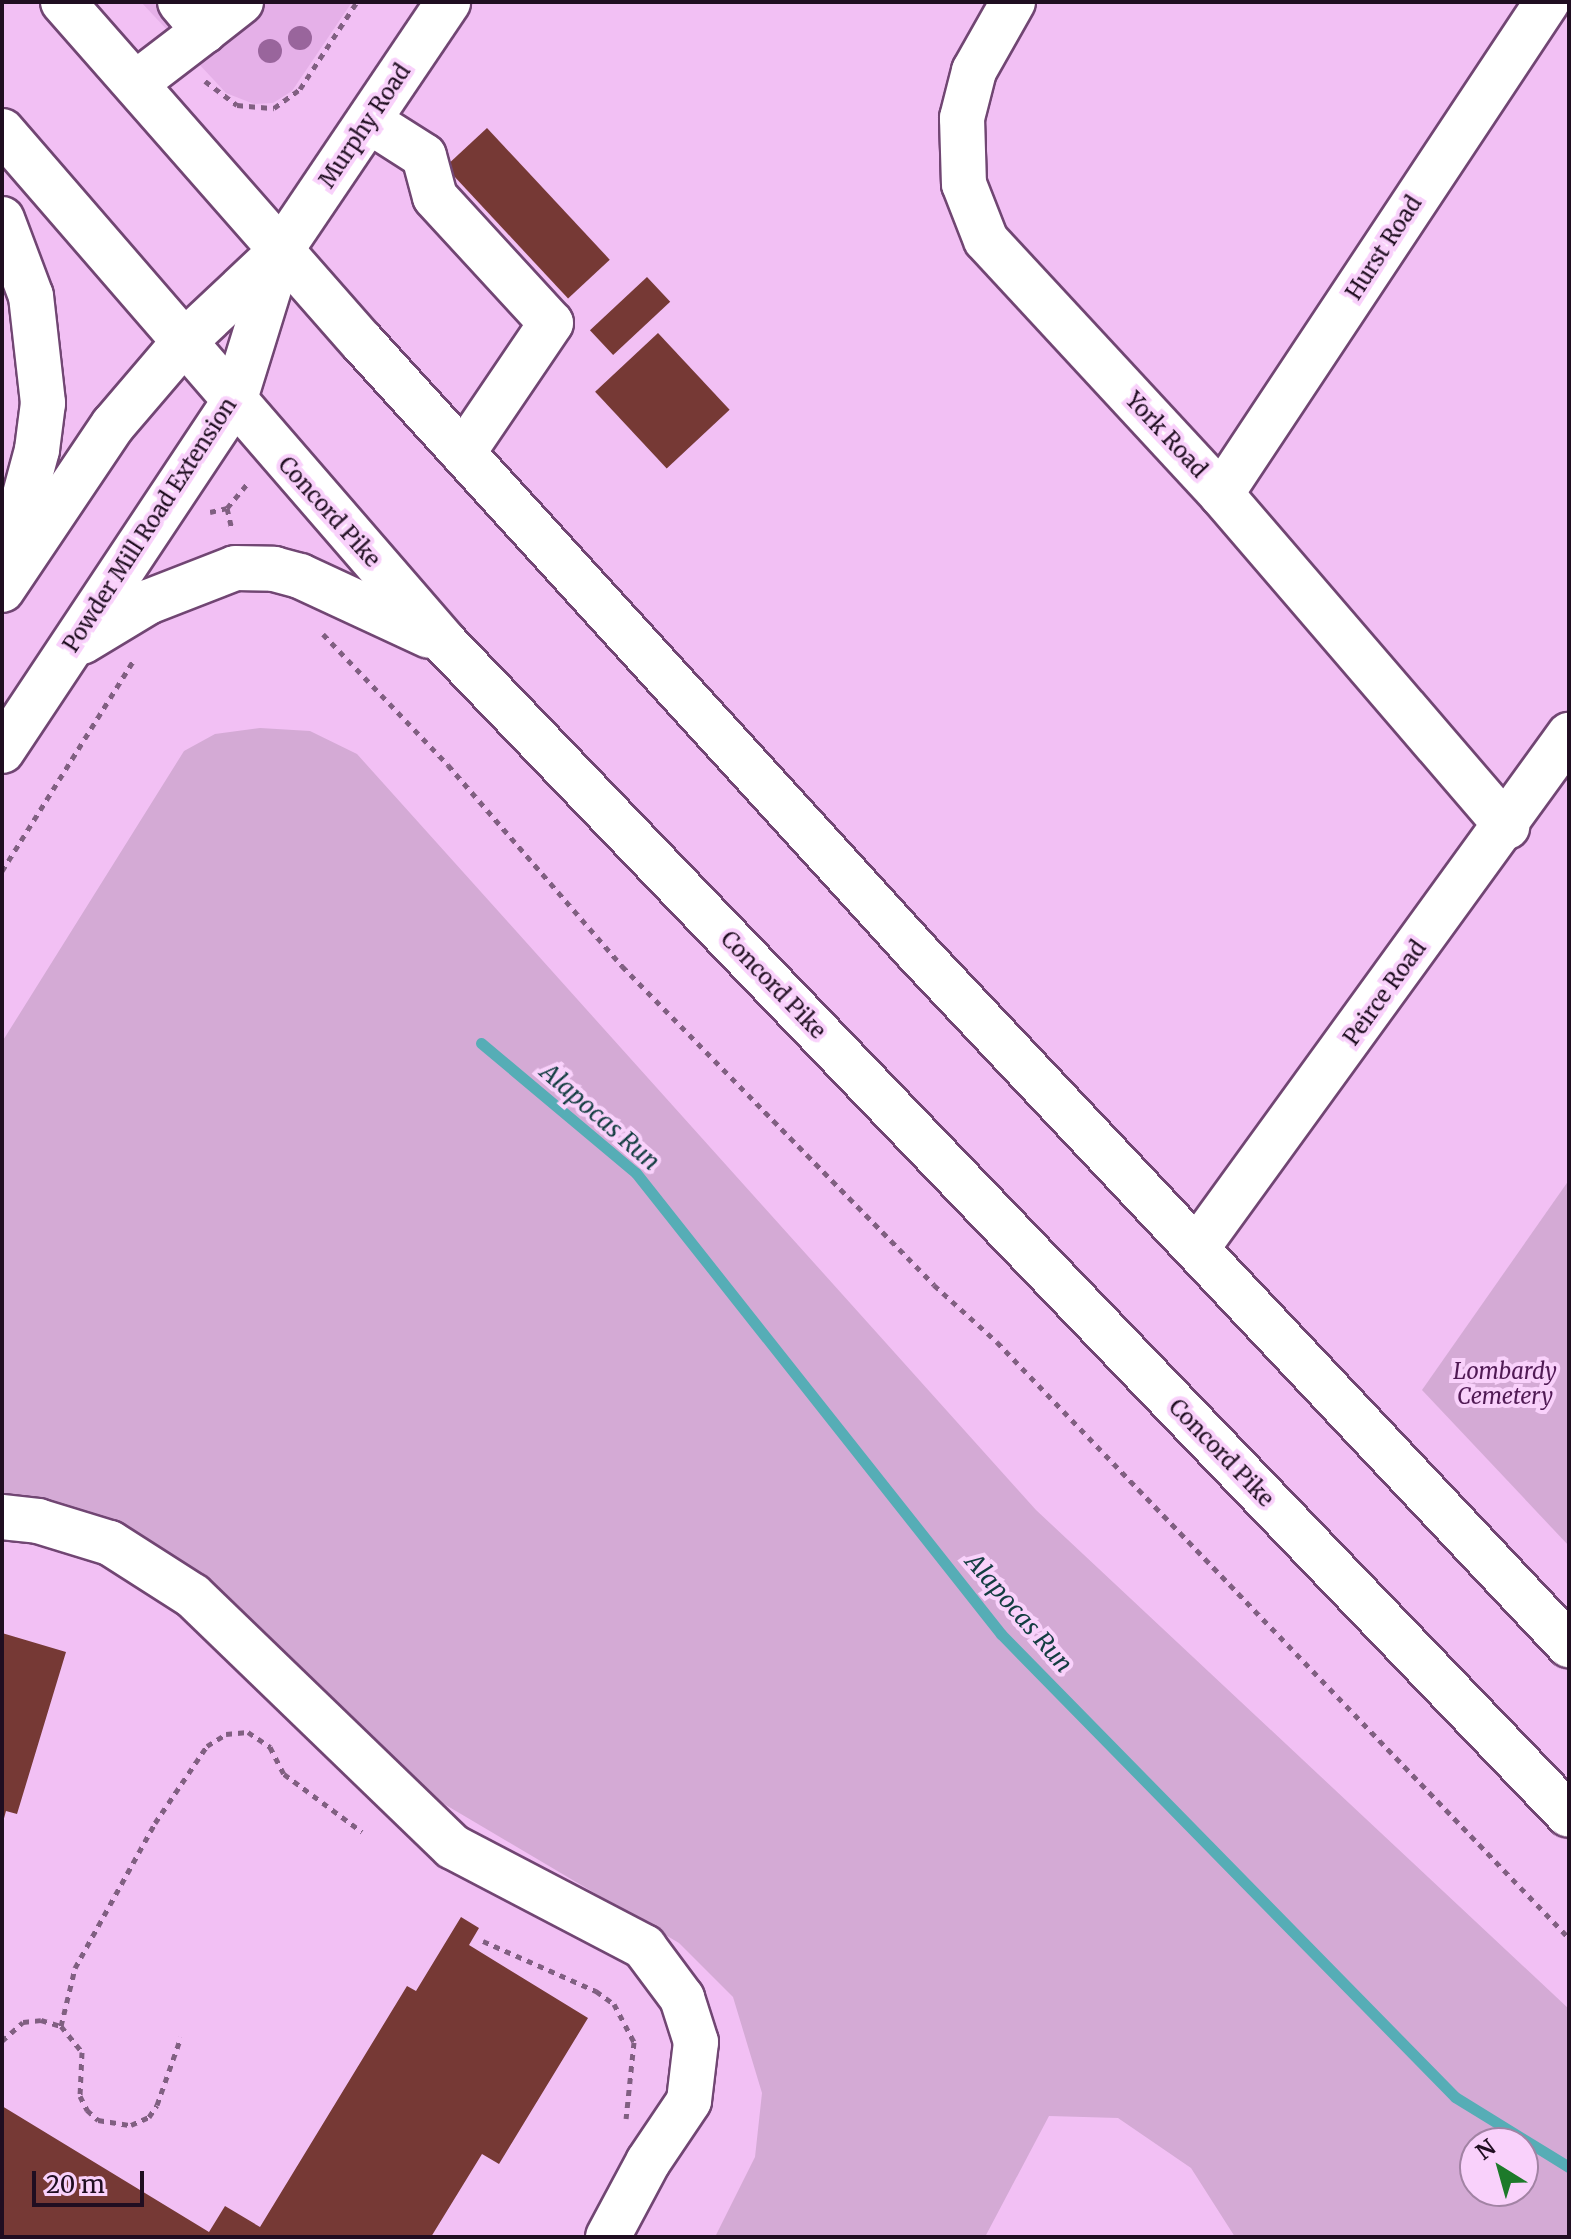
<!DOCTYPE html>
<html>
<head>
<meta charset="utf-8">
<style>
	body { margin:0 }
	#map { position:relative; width:1571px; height:2239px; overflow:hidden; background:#f2c0f4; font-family:Merriweather,serif }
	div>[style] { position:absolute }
	.built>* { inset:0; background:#e5b0e8 }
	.green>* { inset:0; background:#d4aad5 }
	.stream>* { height:11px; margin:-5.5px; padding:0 5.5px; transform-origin:5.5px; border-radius:5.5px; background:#56adb6 }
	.building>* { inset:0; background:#763935; transform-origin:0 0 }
	.path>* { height:5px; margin-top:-2.5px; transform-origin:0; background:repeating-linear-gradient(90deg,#805f81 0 6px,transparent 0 12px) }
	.roads { filter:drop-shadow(2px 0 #714673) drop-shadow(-2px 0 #714673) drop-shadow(0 2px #714673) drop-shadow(0 -2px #714673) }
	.minor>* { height:44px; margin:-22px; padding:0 22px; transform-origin:22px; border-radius:22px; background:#fff }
	.major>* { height:44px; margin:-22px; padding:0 22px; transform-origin:22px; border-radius:22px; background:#fff }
	.highway>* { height:44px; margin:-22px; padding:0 22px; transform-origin:22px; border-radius:22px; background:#fff }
	.trees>* { width:24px; height:24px; margin:-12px; border-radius:50%; background:#99659c }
	span { translate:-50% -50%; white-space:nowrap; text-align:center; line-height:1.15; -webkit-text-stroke:8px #f9d1fb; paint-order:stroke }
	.street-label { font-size:22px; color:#200e21 }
	.park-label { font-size:22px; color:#501a54; font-style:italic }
	.water-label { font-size:24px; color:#133d41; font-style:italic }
	.frame { position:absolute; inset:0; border:4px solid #200e21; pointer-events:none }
	.north { position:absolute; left:1459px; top:2127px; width:80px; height:80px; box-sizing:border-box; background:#f9d1fb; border:2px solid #a283a4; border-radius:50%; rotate:323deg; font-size:22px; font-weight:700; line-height:32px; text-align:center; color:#200e21 }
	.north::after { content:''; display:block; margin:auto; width:28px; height:36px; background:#1d7a2a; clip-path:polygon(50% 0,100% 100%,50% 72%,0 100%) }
	.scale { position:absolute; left:32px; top:2171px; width:112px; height:36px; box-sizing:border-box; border:4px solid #200e21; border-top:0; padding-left:10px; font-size:24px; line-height:28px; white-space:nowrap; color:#200e21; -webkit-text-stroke:6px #f9d1fb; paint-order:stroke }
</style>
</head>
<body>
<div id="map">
	<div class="built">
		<i style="clip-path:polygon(141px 2px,352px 2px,292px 91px,273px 103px,254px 104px,226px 93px)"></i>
	</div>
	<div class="green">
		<i style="clip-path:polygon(evenodd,260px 728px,310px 731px,357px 754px,1036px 1510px,1569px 2009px,1569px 2237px,1235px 2237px,1191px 2168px,1118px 2118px,1049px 2116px,985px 2237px,715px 2237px,755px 2157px,762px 2093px,733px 1997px,679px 1943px,439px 1801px,182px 1561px,117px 1525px,2px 1493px,2px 1042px,184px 751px,215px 734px,260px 728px,1475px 2143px,1523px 2143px,1523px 2191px,1475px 2191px,1475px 2143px)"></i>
		<i style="clip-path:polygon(1569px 1180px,1569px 1546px,1422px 1390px)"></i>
	</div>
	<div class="stream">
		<i style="left:481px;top:1043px;width:202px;rotate:40deg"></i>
		<i style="left:636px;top:1173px;width:588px;rotate:51.63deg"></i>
		<i style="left:1001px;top:1634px;width:648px;rotate:45.56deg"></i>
		<i style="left:1455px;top:2097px;width:134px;rotate:31.6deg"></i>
	</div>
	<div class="building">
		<i style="left:487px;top:128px;width:180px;height:57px;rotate:47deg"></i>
		<i style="left:647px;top:277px;width:34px;height:78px;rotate:47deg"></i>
		<i style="left:658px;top:333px;width:105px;height:86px;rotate:47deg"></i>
		<i style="clip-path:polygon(2px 1633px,66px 1652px,17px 1814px,6px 1811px,3px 1822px)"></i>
		<i style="clip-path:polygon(461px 1917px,479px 1928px,469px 1945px,588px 2018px,499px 2164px,482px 2154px,431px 2237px,2px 2237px,2px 2106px,209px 2232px,225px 2206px,260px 2227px,407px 1986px,416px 1991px)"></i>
	</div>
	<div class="path">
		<i style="left:205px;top:81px;width:40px;rotate:37deg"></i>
		<i style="left:237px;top:105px;width:37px;rotate:5deg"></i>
		<i style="left:274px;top:108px;width:32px;rotate:-36deg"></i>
		<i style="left:300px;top:89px;width:104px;rotate:-56.8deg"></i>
		<i style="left:227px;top:508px;width:23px;rotate:77deg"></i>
		<i style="left:210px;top:512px;width:17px;rotate:-13deg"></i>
		<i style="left:227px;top:508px;width:33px;rotate:-50deg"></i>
		<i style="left:323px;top:634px;width:181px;rotate:46.3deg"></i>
		<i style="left:448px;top:765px;width:266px;rotate:49.1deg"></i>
		<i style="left:622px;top:966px;width:446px;rotate:45.6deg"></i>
		<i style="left:934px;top:1285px;width:85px;rotate:42.1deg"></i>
		<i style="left:997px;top:1342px;width:826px;rotate:46.18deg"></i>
		<i style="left:2px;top:871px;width:248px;rotate:-58deg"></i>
		<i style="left:483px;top:1941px;width:124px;rotate:23.9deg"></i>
		<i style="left:596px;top:1991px;width:22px;rotate:36deg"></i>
		<i style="left:614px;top:2004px;width:43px;rotate:62.2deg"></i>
		<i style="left:634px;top:2042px;width:77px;rotate:95.9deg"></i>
		<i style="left:61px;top:2026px;width:60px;rotate:-76.4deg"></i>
		<i style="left:75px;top:1968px;width:166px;rotate:-61.1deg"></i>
		<i style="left:155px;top:1823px;width:93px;rotate:-56deg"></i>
		<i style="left:207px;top:1746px;width:22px;rotate:-32deg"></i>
		<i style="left:226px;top:1734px;width:22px;rotate:-5deg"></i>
		<i style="left:248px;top:1732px;width:27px;rotate:34deg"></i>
		<i style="left:270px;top:1747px;width:30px;rotate:63deg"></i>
		<i style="left:284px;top:1774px;width:97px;rotate:36.6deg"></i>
		<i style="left:2px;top:2041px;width:28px;rotate:-42deg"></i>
		<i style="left:23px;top:2022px;width:18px;rotate:-6deg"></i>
		<i style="left:41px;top:2020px;width:21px;rotate:17deg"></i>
		<i style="left:61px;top:2026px;width:33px;rotate:51deg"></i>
		<i style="left:82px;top:2052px;width:44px;rotate:92.6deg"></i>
		<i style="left:80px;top:2096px;width:16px;rotate:63deg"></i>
		<i style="left:87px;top:2110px;width:15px;rotate:42deg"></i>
		<i style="left:98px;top:2120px;width:33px;rotate:9deg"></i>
		<i style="left:131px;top:2125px;width:20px;rotate:-24deg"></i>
		<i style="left:149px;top:2117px;width:14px;rotate:-56deg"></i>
		<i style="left:157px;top:2105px;width:72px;rotate:-70.6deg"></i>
	</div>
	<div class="roads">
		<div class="minor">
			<i style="left:180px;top:2px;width:38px;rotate:50deg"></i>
			<i style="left:204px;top:31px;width:47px;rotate:-38.1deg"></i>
			<i style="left:1013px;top:2px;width:79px;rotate:119.5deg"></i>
			<i style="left:974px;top:71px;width:49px;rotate:104.3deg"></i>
			<i style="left:962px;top:118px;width:66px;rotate:88.3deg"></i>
			<i style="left:964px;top:184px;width:60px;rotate:68.6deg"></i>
			<i style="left:986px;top:240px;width:346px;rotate:47.2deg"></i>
			<i style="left:1221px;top:494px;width:439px;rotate:49.3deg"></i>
			<i style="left:136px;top:83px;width:86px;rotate:-37.4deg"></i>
			<i style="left:369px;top:121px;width:65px;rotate:32.5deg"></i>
			<i style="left:424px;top:156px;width:42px;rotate:75deg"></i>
			<i style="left:435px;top:197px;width:171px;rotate:47.4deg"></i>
			<i style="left:551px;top:323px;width:157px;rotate:124.1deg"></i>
			<i style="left:1221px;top:494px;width:590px;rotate:-56.47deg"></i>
			<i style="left:1197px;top:1248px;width:634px;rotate:-54.05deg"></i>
			<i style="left:2px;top:1517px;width:36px;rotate:6deg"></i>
			<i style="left:38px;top:1521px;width:75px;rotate:17deg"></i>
			<i style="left:110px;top:1543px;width:98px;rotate:32.6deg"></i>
			<i style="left:193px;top:1596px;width:361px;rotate:44deg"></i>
			<i style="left:453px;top:1847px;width:216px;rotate:27.6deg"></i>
			<i style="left:644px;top:1947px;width:64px;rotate:53.3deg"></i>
			<i style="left:682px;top:1998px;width:46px;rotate:72.3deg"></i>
			<i style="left:696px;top:2042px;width:59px;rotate:96.8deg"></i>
			<i style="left:689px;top:2101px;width:73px;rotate:123.9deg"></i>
			<i style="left:648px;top:2162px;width:85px;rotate:118.1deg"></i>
		</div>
		<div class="major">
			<i style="left:281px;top:250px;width:299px;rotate:-56deg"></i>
		</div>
		<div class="highway">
			<i style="left:63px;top:2px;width:453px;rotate:48.7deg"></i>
			<i style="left:362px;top:342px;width:825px;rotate:47.7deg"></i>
			<i style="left:917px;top:952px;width:952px;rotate:46.75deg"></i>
			<i style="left:2px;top:131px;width:678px;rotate:49.12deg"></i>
			<i style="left:446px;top:644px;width:1622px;rotate:46.2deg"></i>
			<i style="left:2px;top:219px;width:82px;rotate:69.4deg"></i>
			<i style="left:31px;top:296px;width:108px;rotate:83.6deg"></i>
			<i style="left:43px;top:403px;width:47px;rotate:97.3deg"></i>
			<i style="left:37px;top:450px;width:119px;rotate:105.1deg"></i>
			<i style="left:2px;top:590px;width:199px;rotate:-56.1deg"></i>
			<i style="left:113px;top:425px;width:109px;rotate:-49.5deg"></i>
			<i style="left:184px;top:342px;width:132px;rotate:-43.2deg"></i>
			<i style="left:82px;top:642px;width:77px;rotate:-31.2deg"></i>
			<i style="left:148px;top:602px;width:93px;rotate:-21.3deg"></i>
			<i style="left:235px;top:568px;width:39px;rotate:1deg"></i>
			<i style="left:274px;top:569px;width:27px;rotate:15deg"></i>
			<i style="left:300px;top:576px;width:142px;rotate:24.9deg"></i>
			<i style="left:2px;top:751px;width:419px;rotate:-56.4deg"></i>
			<i style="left:234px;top:402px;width:159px;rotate:-72.8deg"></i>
		</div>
	</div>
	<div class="trees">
		<i style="left:300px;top:38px"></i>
		<i style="left:270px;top:51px"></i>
	</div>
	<div class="street-label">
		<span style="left:365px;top:126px;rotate:-56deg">Murphy Road</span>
		<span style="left:1384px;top:248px;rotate:-57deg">Hurst Road</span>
		<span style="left:1166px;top:435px;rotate:47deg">York Road</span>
		<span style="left:329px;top:512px;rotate:48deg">Concord Pike</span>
		<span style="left:150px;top:525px;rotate:-57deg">Powder Mill Road Extension</span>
		<span style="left:773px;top:985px;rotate:46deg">Concord Pike</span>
		<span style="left:1385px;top:993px;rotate:-54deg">Peirce Road</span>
		<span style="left:1221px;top:1453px;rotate:46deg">Concord Pike</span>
	</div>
	<div class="park-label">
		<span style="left:1505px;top:1384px">Lombardy<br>Cemetery</span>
	</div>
	<div class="water-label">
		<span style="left:600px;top:1117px;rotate:41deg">Alapocas Run</span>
		<span style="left:1019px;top:1613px;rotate:49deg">Alapocas Run</span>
	</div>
	<div class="frame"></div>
	<div class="north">N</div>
	<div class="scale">20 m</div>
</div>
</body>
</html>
